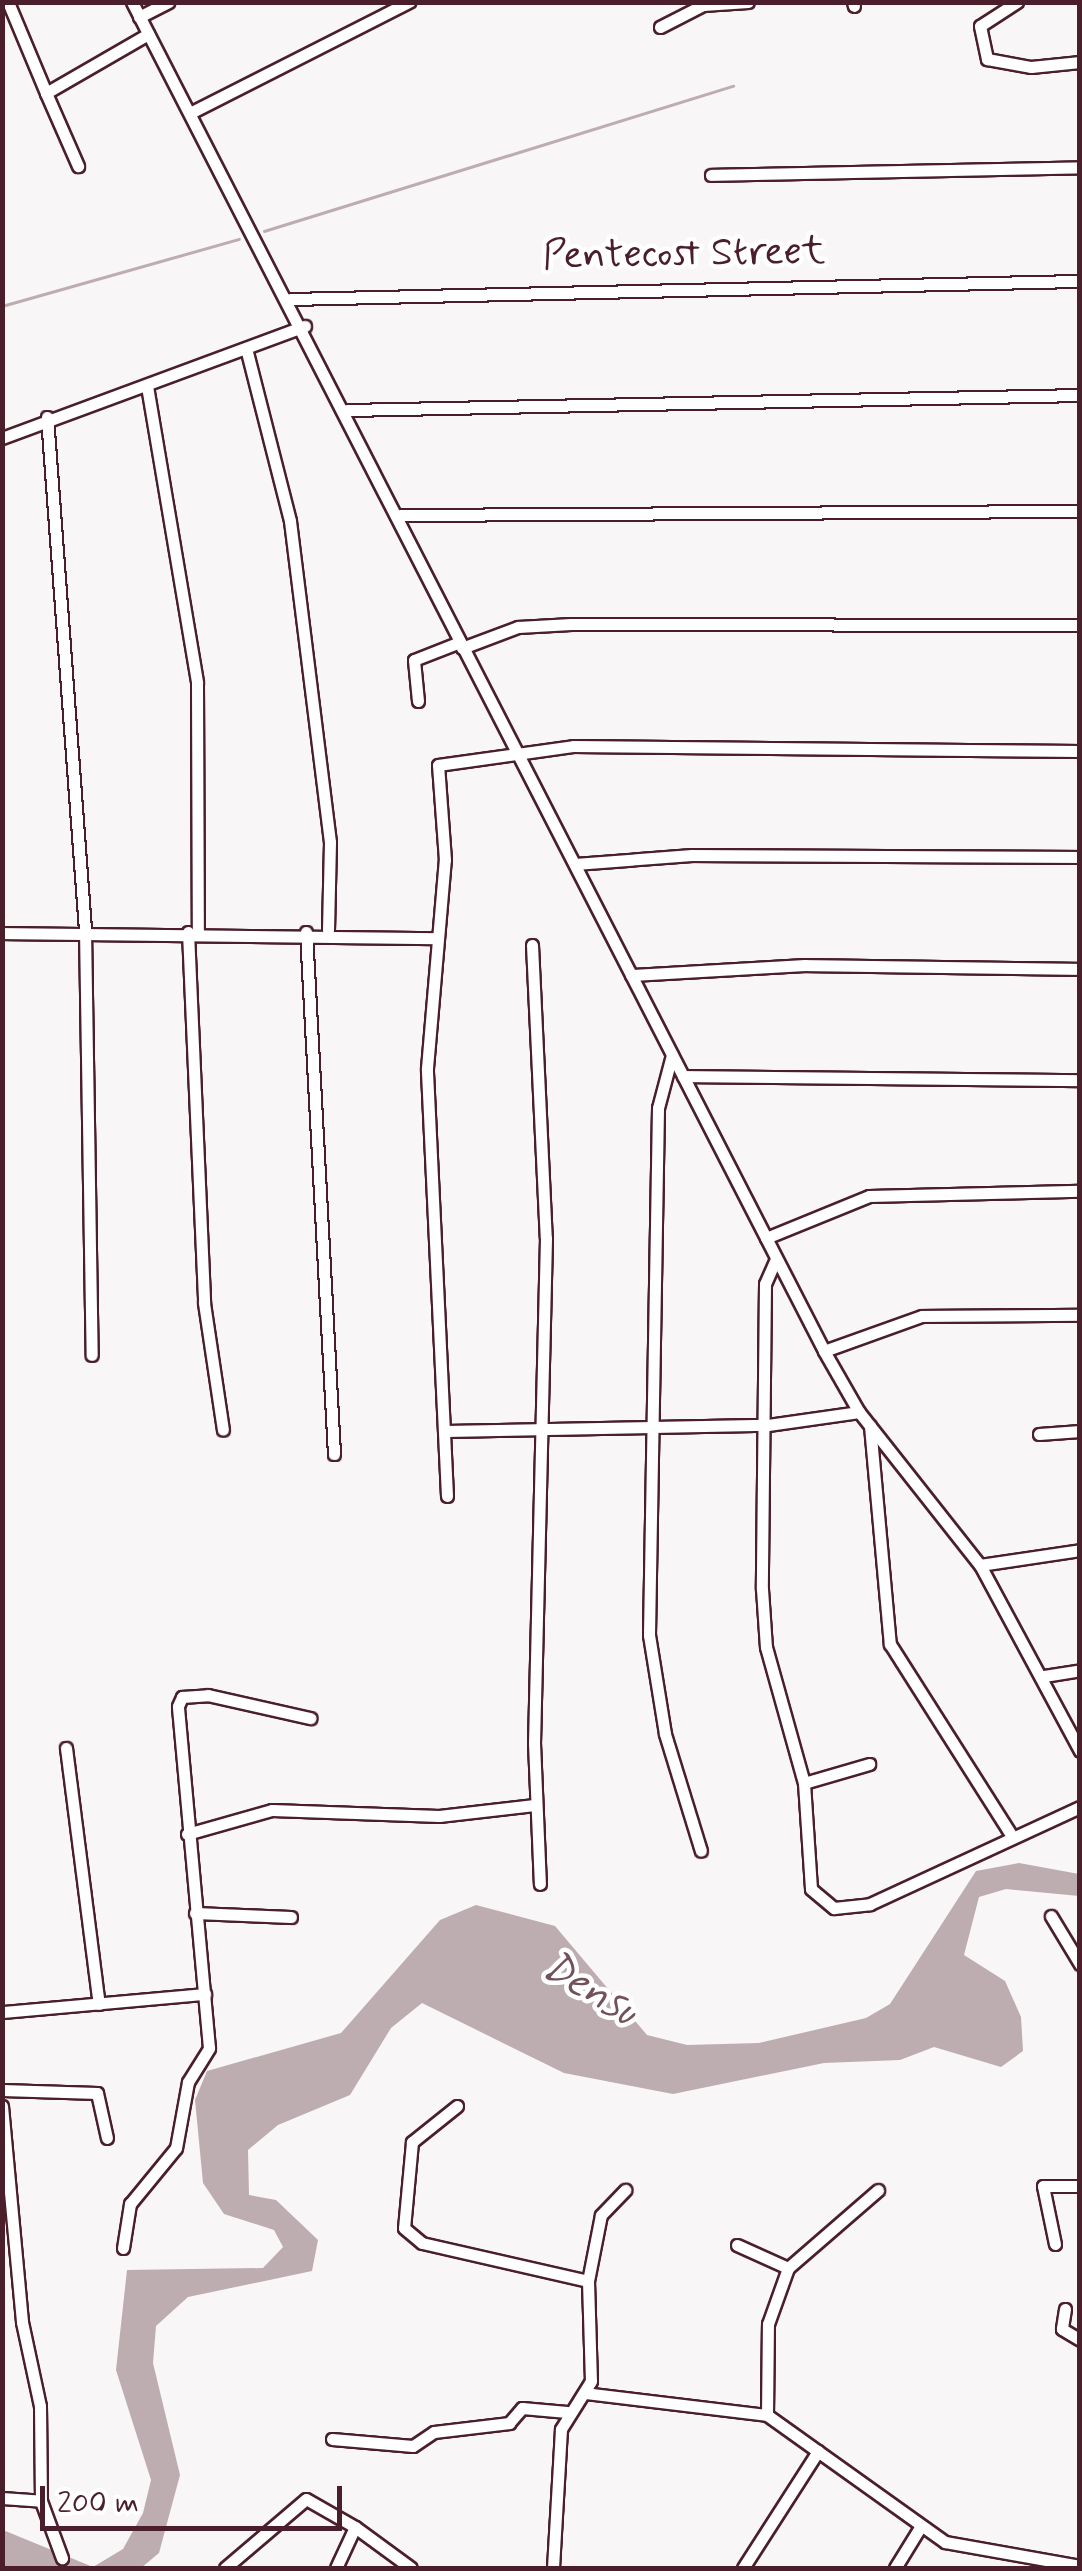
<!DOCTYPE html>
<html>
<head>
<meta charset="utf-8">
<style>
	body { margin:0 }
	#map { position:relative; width:1082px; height:2571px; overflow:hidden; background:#f8f6f7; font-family:Mynerve,sans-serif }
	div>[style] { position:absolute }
	.water>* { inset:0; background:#bdadb0 }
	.stream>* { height:2.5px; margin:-1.25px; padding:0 1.25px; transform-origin:1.25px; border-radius:1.25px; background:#bdadb0 }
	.roads { filter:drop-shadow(2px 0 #4a1f2b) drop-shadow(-2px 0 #4a1f2b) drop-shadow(0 2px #4a1f2b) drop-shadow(0 -2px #4a1f2b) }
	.street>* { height:11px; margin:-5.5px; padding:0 5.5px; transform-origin:5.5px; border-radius:5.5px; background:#fff }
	span { translate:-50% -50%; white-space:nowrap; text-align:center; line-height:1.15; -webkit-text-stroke:9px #fff; paint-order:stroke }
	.street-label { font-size:40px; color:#4a1f2b }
	.water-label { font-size:42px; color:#72515a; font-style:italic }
	.frame { position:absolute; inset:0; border:5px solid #4a1f2b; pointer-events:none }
	.scale { position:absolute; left:40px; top:2486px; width:302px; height:45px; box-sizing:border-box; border:5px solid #4a1f2b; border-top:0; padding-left:12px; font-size:30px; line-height:35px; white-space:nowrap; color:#4a1f2b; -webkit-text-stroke:8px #fff; paint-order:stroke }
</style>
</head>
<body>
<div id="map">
	<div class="water">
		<i style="clip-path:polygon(1019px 1863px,1079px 1874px,1079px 1896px,1006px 1889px,979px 1897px,964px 1955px,1005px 1981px,1021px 2017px,1023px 2051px,1001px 2067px,934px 2047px,900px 2060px,824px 2063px,673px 2094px,564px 2073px,422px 2003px,391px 2028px,350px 2095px,278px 2125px,248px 2150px,249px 2195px,276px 2200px,318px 2240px,312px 2271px,188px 2297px,156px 2326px,153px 2363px,180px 2475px,159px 2553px,141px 2568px,3px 2568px,3px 2530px,93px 2567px,123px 2549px,143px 2513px,151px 2480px,116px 2370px,127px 2270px,263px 2268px,283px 2247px,274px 2230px,224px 2214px,203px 2183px,195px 2100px,207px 2071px,341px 2033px,440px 1920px,476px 1905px,555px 1926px,647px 2035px,687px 2045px,759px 2043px,866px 2018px,890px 2004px,976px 1871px)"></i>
	</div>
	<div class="stream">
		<i style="left:264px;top:231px;width:491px;rotate:-17.2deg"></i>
		<i style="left:2px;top:306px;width:246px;rotate:-15.8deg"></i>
	</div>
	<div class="roads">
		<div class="street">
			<i style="left:8px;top:2px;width:99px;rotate:67.3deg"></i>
			<i style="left:46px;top:93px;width:118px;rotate:-30deg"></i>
			<i style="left:132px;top:2px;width:1516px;rotate:62.84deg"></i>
			<i style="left:824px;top:1351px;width:70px;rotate:60.2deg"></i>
			<i style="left:859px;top:1412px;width:195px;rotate:51.7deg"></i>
			<i style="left:980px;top:1565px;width:211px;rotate:61.7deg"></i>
			<i style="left:853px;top:2px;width:4px;rotate:76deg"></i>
			<i style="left:1017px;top:2px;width:44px;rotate:147deg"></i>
			<i style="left:980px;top:26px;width:34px;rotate:78deg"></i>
			<i style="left:987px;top:59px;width:45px;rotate:10.3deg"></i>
			<i style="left:1031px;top:67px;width:49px;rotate:-5.8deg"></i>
			<i style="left:139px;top:17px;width:33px;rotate:-27deg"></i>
			<i style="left:660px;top:27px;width:48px;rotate:-27.1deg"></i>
			<i style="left:703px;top:5px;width:45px;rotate:-3.8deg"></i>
			<i style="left:46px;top:93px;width:80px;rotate:66.3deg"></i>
			<i style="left:190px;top:113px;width:246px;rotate:-26.9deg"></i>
			<i style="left:711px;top:175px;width:369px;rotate:-1.2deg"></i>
			<i style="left:290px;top:299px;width:790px;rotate:-1.31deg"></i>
			<i style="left:247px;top:352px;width:174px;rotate:75.7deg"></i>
			<i style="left:290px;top:521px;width:323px;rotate:82.9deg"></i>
			<i style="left:330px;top:842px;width:88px;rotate:91.3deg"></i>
			<i style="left:147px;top:386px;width:301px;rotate:80.4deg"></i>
			<i style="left:197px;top:683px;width:249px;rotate:89.8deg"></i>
			<i style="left:347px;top:410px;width:733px;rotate:-1.17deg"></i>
			<i style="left:47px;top:417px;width:514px;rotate:85.76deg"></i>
			<i style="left:85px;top:930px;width:425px;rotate:89.1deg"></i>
			<i style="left:2px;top:438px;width:323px;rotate:-20.3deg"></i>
			<i style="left:400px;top:515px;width:680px;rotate:-0.34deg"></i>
			<i style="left:462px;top:648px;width:60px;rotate:-20.6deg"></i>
			<i style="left:518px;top:627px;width:53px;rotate:-3.2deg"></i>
			<i style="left:571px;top:624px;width:509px;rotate:0.11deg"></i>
			<i style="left:418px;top:701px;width:41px;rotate:-95.6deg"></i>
			<i style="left:414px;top:660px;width:49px;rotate:-21.4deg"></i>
			<i style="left:575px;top:864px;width:117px;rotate:-4.4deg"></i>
			<i style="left:692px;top:855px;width:388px;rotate:0.3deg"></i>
			<i style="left:188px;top:932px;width:371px;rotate:87.5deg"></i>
			<i style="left:204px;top:1303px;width:128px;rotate:81.5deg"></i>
			<i style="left:306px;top:932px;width:523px;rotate:86.93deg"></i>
			<i style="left:2px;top:933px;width:431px;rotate:0.7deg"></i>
			<i style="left:532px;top:945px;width:293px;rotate:87.3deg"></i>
			<i style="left:546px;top:1238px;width:505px;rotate:91.36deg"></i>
			<i style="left:534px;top:1743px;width:141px;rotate:87.6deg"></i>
			<i style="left:631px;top:975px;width:174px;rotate:-3.3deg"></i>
			<i style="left:805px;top:965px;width:275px;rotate:0.8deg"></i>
			<i style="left:672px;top:1055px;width:55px;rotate:104.8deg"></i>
			<i style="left:658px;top:1108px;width:527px;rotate:90.98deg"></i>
			<i style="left:649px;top:1635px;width:100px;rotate:80.8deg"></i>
			<i style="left:665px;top:1734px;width:122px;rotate:72.9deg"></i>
			<i style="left:683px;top:1076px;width:397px;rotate:0.6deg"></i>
			<i style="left:766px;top:1238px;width:111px;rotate:-22.2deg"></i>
			<i style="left:869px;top:1196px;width:211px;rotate:-1.4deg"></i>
			<i style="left:776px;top:1259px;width:27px;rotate:114deg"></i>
			<i style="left:765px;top:1284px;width:305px;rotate:90.6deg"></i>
			<i style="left:762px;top:1589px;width:58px;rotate:86.1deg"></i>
			<i style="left:766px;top:1647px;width:141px;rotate:74.4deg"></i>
			<i style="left:804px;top:1783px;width:106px;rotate:86.2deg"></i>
			<i style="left:811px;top:1889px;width:30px;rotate:40deg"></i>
			<i style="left:834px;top:1908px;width:36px;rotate:-6deg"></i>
			<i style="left:870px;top:1904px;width:231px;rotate:-24.8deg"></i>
			<i style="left:824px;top:1351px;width:104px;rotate:-19.7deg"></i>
			<i style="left:922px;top:1316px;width:158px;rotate:-0.4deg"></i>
			<i style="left:870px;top:1426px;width:219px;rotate:84.8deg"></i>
			<i style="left:890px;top:1644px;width:224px;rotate:57.6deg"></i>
			<i style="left:446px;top:1431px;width:322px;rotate:-1.1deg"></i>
			<i style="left:768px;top:1425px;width:92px;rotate:-8.1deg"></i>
			<i style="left:1039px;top:1434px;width:41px;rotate:-4.2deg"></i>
			<i style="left:447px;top:1496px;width:428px;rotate:-92.7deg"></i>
			<i style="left:427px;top:1068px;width:209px;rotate:-85.1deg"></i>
			<i style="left:445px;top:860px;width:95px;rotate:-94.2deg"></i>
			<i style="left:438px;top:765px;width:136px;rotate:-8deg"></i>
			<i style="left:573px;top:746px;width:507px;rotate:0.57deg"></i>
			<i style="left:980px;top:1565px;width:101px;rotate:-8.5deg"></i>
			<i style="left:1044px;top:1676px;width:36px;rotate:-9deg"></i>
			<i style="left:66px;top:1748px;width:258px;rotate:82.7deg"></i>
			<i style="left:804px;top:1783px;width:68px;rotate:-16.3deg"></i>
			<i style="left:187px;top:1834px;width:88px;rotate:-15.8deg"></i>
			<i style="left:272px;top:1810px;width:167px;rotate:2.1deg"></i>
			<i style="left:439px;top:1816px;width:96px;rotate:-6.6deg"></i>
			<i style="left:195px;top:1913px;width:96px;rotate:2.4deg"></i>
			<i style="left:1051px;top:1916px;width:56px;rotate:58.9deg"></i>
			<i style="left:2px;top:2012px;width:204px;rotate:-5.1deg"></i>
			<i style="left:2px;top:2090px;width:95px;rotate:1.8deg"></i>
			<i style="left:97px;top:2093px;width:46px;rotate:77.5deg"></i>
			<i style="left:2px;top:2106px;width:217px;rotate:84.7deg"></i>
			<i style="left:22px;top:2322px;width:86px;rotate:77.9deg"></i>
			<i style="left:40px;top:2406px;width:95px;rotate:89.4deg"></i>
			<i style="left:41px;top:2501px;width:61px;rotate:69.8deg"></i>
			<i style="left:457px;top:2106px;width:58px;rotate:141.3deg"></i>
			<i style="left:412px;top:2142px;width:86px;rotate:95.3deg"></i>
			<i style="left:404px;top:2228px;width:23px;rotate:40deg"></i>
			<i style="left:422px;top:2243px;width:170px;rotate:12.9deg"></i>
			<i style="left:588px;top:2281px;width:100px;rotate:88.3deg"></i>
			<i style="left:591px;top:2381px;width:57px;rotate:122deg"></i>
			<i style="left:561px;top:2429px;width:139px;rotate:93.3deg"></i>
			<i style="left:1055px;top:2244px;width:59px;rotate:-101.7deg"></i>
			<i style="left:1043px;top:2186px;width:37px"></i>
			<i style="left:737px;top:2245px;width:56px;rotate:24.3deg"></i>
			<i style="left:123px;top:2248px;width:45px;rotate:-81deg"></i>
			<i style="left:130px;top:2204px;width:72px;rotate:-50.6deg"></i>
			<i style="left:176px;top:2148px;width:67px;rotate:-79.7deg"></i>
			<i style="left:188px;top:2082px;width:40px;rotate:-58deg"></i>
			<i style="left:209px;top:2048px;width:343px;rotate:-95.2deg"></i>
			<i style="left:178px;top:1706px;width:10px;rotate:-66deg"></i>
			<i style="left:182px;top:1697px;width:26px;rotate:-4deg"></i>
			<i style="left:208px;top:1695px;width:105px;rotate:12.7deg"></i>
			<i style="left:588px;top:2281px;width:67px;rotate:-78.9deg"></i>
			<i style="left:601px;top:2215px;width:35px;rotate:-46deg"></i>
			<i style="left:1065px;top:2309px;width:20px;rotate:99deg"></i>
			<i style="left:1062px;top:2329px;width:21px;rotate:31deg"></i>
			<i style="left:585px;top:2393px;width:183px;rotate:6.9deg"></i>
			<i style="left:767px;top:2415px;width:219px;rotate:35.5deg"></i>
			<i style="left:945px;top:2542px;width:137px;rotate:10.1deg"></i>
			<i style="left:767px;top:2415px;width:91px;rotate:-89.4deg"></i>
			<i style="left:768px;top:2324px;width:59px;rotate:-70.3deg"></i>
			<i style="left:788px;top:2268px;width:119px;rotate:-40.9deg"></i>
			<i style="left:332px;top:2439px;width:81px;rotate:4.9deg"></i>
			<i style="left:413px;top:2446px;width:25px;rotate:-34deg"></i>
			<i style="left:434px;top:2432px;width:76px;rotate:-6.8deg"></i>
			<i style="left:509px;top:2423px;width:20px;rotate:-49deg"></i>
			<i style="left:522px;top:2408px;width:45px;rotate:5.1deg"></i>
			<i style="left:2px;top:2498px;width:39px;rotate:4deg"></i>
			<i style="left:355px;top:2527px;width:69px;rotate:36.2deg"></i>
			<i style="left:225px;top:2568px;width:106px;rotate:-40.4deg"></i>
			<i style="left:306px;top:2499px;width:56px;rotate:29.7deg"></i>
			<i style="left:355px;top:2527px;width:45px;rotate:114.9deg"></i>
			<i style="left:743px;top:2568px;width:139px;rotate:-57.3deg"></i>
			<i style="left:895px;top:2568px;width:46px;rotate:-58.4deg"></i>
		</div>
	</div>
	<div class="street-label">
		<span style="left:684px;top:254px;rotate:-1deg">Pentecost Street</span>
	</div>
	<div class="water-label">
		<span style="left:589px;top:1990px;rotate:31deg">Densu</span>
	</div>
	<div class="frame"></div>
	<div class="scale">200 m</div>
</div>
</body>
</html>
